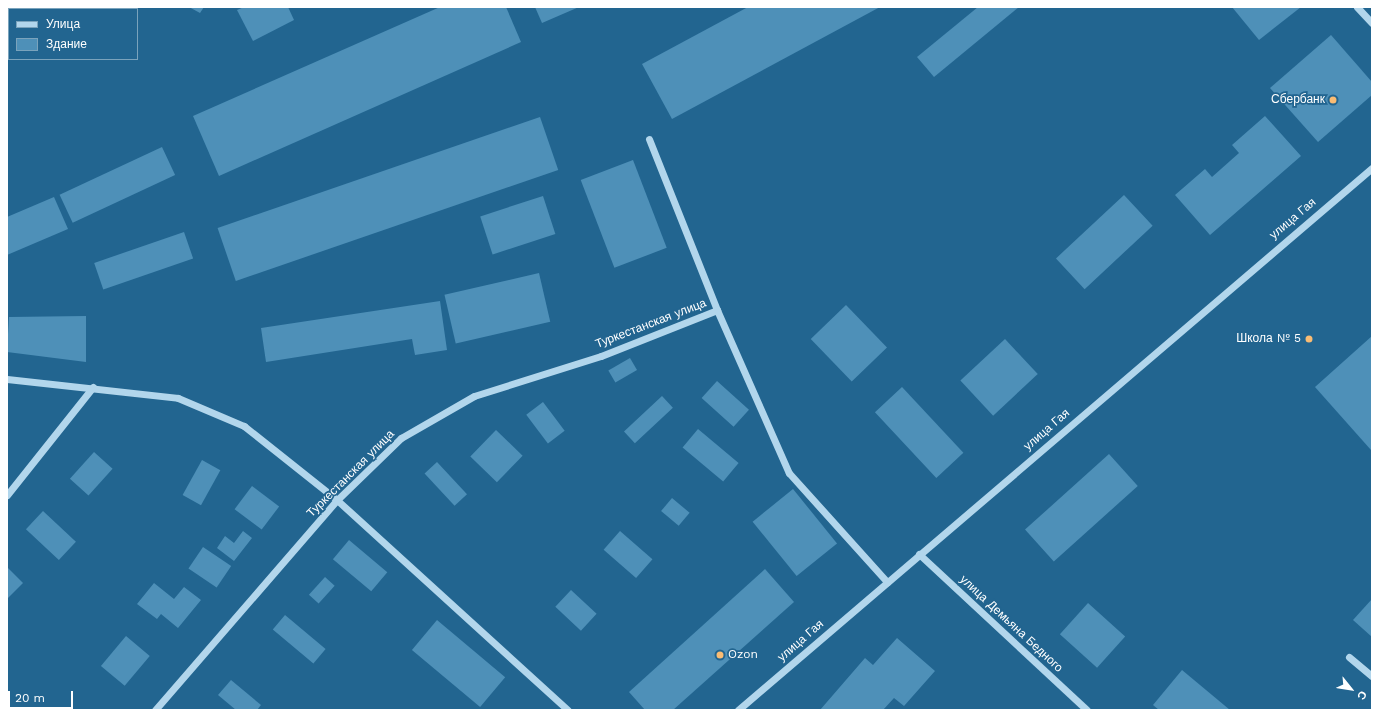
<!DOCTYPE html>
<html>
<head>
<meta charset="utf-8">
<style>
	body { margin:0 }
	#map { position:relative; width:1379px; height:717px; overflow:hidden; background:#226590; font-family:"Work Sans",sans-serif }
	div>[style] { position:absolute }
	.building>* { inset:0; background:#4e90b8; transform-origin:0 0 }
	.minor>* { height:7px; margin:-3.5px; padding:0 3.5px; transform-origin:3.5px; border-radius:3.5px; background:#b2d6ec }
	.dots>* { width:11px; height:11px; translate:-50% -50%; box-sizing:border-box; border:2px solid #226590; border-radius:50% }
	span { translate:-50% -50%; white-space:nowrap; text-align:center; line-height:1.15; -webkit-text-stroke:3.5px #226590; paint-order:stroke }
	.poi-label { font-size:12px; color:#fff }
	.right { translate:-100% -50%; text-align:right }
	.left { translate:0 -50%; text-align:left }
	.street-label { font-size:12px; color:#fff }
	.frame { position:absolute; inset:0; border:8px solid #fff; pointer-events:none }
	.legend { position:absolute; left:8px; top:8px; width:130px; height:52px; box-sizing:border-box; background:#226590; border:1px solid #7aa3bc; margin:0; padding:5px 7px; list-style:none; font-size:12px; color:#fff }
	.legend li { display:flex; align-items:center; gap:8px; height:20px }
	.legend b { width:20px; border:1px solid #7aa3bc }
	.north { position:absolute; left:1331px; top:669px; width:40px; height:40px; -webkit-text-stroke:3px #226590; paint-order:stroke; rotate:120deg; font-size:11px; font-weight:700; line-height:16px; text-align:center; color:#fff }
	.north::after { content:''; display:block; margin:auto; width:14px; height:18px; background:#fff; clip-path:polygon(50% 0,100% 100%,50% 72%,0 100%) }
	.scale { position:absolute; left:8px; top:691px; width:65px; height:18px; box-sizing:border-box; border:2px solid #fff; border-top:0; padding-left:5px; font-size:12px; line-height:14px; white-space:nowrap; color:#fff; -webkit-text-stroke:3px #226590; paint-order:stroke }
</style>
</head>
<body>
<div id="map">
	<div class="building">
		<i style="clip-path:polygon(7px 7px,52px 7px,9px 9px,7px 39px)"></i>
		<i style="clip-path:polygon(189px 7px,204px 7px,200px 13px)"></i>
		<i style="clip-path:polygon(244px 7px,288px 7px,294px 20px,253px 41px,237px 10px)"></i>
		<i style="clip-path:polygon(440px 7px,506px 7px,521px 42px,219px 176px,193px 116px)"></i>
		<i style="clip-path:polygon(535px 7px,579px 7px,542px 23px)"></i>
		<i style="clip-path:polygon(748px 7px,880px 7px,672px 119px,642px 64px)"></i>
		<i style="clip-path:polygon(978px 7px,1019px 7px,934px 77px,917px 57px)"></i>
		<i style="clip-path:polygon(1232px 7px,1301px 7px,1259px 40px)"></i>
		<i style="clip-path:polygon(1331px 35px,1372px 82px,1372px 95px,1318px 142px,1270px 88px)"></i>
		<i style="clip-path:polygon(1265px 116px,1301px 156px,1210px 235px,1175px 195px,1205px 169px,1212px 177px,1239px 153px,1232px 145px)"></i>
		<i style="left:540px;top:117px;width:56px;height:341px;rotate:71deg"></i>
		<i style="left:162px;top:147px;width:31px;height:113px;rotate:65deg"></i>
		<i style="left:633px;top:160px;width:94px;height:56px;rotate:69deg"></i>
		<i style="left:1124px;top:195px;width:42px;height:93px;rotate:47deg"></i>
		<i style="left:543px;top:196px;width:40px;height:66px;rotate:72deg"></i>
		<i style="clip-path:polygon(54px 197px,68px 229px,7px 255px,7px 217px)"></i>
		<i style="left:184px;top:232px;width:28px;height:95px;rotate:71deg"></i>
		<i style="left:539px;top:273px;width:50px;height:97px;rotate:77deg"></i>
		<i style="clip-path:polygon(440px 301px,447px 350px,415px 355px,412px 339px,266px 362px,261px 328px)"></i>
		<i style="left:846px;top:305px;width:59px;height:49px;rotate:46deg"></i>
		<i style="clip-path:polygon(86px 316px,86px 362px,7px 352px,9px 317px)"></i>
		<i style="clip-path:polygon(1372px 336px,1372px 449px,1371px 450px,1315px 387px)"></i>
		<i style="left:1005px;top:339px;width:48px;height:61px;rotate:47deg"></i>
		<i style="left:630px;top:358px;width:14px;height:25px;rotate:60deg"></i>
		<i style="left:717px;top:381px;width:43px;height:23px;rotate:42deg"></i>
		<i style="left:902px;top:387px;width:90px;height:37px;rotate:47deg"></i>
		<i style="left:662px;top:396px;width:16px;height:52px;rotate:47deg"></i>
		<i style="left:543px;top:402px;width:36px;height:21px;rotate:53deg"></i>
		<i style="left:698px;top:429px;width:53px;height:24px;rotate:40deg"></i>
		<i style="left:496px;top:430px;width:37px;height:37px;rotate:44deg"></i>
		<i style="left:94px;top:452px;width:25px;height:36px;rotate:42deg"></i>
		<i style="left:1109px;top:454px;width:43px;height:113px;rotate:48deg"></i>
		<i style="left:202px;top:460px;width:21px;height:40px;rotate:29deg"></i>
		<i style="left:437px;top:462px;width:44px;height:17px;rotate:47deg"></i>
		<i style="left:252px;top:486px;width:34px;height:29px;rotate:37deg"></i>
		<i style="left:793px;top:489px;width:70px;height:52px;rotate:51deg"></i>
		<i style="left:672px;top:498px;width:23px;height:17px;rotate:40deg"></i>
		<i style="left:43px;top:511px;width:45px;height:25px;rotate:43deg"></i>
		<i style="clip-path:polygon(243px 531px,252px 538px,234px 561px,217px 548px,225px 536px,234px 543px)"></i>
		<i style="left:620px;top:531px;width:43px;height:25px;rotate:41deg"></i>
		<i style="left:349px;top:540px;width:50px;height:25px;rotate:40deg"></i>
		<i style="left:203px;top:547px;width:34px;height:26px;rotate:34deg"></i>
		<i style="clip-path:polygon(7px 567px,23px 583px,7px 599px)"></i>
		<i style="clip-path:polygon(765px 569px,794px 602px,673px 710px,645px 710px,629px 692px)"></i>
		<i style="left:325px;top:577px;width:13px;height:24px;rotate:42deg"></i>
		<i style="clip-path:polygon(154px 583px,174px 599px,184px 587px,201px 600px,178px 628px,161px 614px,157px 619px,137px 604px)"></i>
		<i style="left:571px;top:590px;width:35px;height:23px;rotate:43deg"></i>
		<i style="clip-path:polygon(1372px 599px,1372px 637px,1353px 620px)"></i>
		<i style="left:1088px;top:603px;width:50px;height:42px;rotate:42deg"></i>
		<i style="left:285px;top:615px;width:53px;height:19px;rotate:40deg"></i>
		<i style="left:437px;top:620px;width:89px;height:39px;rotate:40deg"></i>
		<i style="left:126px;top:636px;width:31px;height:39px;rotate:40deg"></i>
		<i style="clip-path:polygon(897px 638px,935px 671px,904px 706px,894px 698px,883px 710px,820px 710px,865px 658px,873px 665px)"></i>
		<i style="clip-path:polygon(1182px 670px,1230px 710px,1159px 710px,1153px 705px)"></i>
		<i style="clip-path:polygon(231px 680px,261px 705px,257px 710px,236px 710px,218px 695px)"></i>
	</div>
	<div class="minor">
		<i style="left:1357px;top:7px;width:22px;rotate:47deg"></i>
		<i style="left:649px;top:139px;width:184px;rotate:68.3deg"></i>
		<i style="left:717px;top:310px;width:178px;rotate:66.2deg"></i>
		<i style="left:789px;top:473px;width:147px;rotate:48deg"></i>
		<i style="left:7px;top:379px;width:172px;rotate:6.3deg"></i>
		<i style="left:178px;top:398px;width:72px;rotate:23deg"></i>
		<i style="left:244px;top:426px;width:119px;rotate:38.5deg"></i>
		<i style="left:337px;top:500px;width:312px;rotate:42.3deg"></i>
		<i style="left:7px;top:495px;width:138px;rotate:-51.5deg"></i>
		<i style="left:919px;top:554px;width:229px;rotate:42.9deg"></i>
		<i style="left:1349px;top:657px;width:30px;rotate:40deg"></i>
		<i style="left:155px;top:710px;width:278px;rotate:-49.1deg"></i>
		<i style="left:337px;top:500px;width:89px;rotate:-44.1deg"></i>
		<i style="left:401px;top:438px;width:84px;rotate:-29.9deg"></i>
		<i style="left:474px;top:396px;width:133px;rotate:-17.5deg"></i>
		<i style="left:601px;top:356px;width:125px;rotate:-21.6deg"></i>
		<i style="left:738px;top:710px;width:834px;rotate:-40.53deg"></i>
	</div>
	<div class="dots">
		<i style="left:1333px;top:100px;background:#f9bc74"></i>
		<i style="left:1309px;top:339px;background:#f9bc74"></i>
		<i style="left:720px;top:655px;background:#f9bc74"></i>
	</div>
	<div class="poi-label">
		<span class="right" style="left:1325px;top:100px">Сбербанк</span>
		<span class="right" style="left:1301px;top:339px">Школа № 5</span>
		<span class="left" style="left:728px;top:655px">Ozon</span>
	</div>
	<div class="street-label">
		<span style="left:1293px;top:219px;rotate:-40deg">улица Гая</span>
		<span style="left:651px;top:324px;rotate:-21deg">Туркестанская улица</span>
		<span style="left:1047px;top:430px;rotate:-41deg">улица Гая</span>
		<span style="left:351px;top:474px;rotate:-45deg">Туркестанская улица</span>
		<span style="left:1011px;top:624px;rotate:43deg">улица Демьяна Бедного</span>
		<span style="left:801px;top:641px;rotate:-41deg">улица Гая</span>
	</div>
	<div class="frame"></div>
	<ul class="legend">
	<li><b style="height:5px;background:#b2d6ec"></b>Улица</li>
	<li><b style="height:11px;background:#4e90b8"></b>Здание</li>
	</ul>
	<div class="north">С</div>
	<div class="scale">20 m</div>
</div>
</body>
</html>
